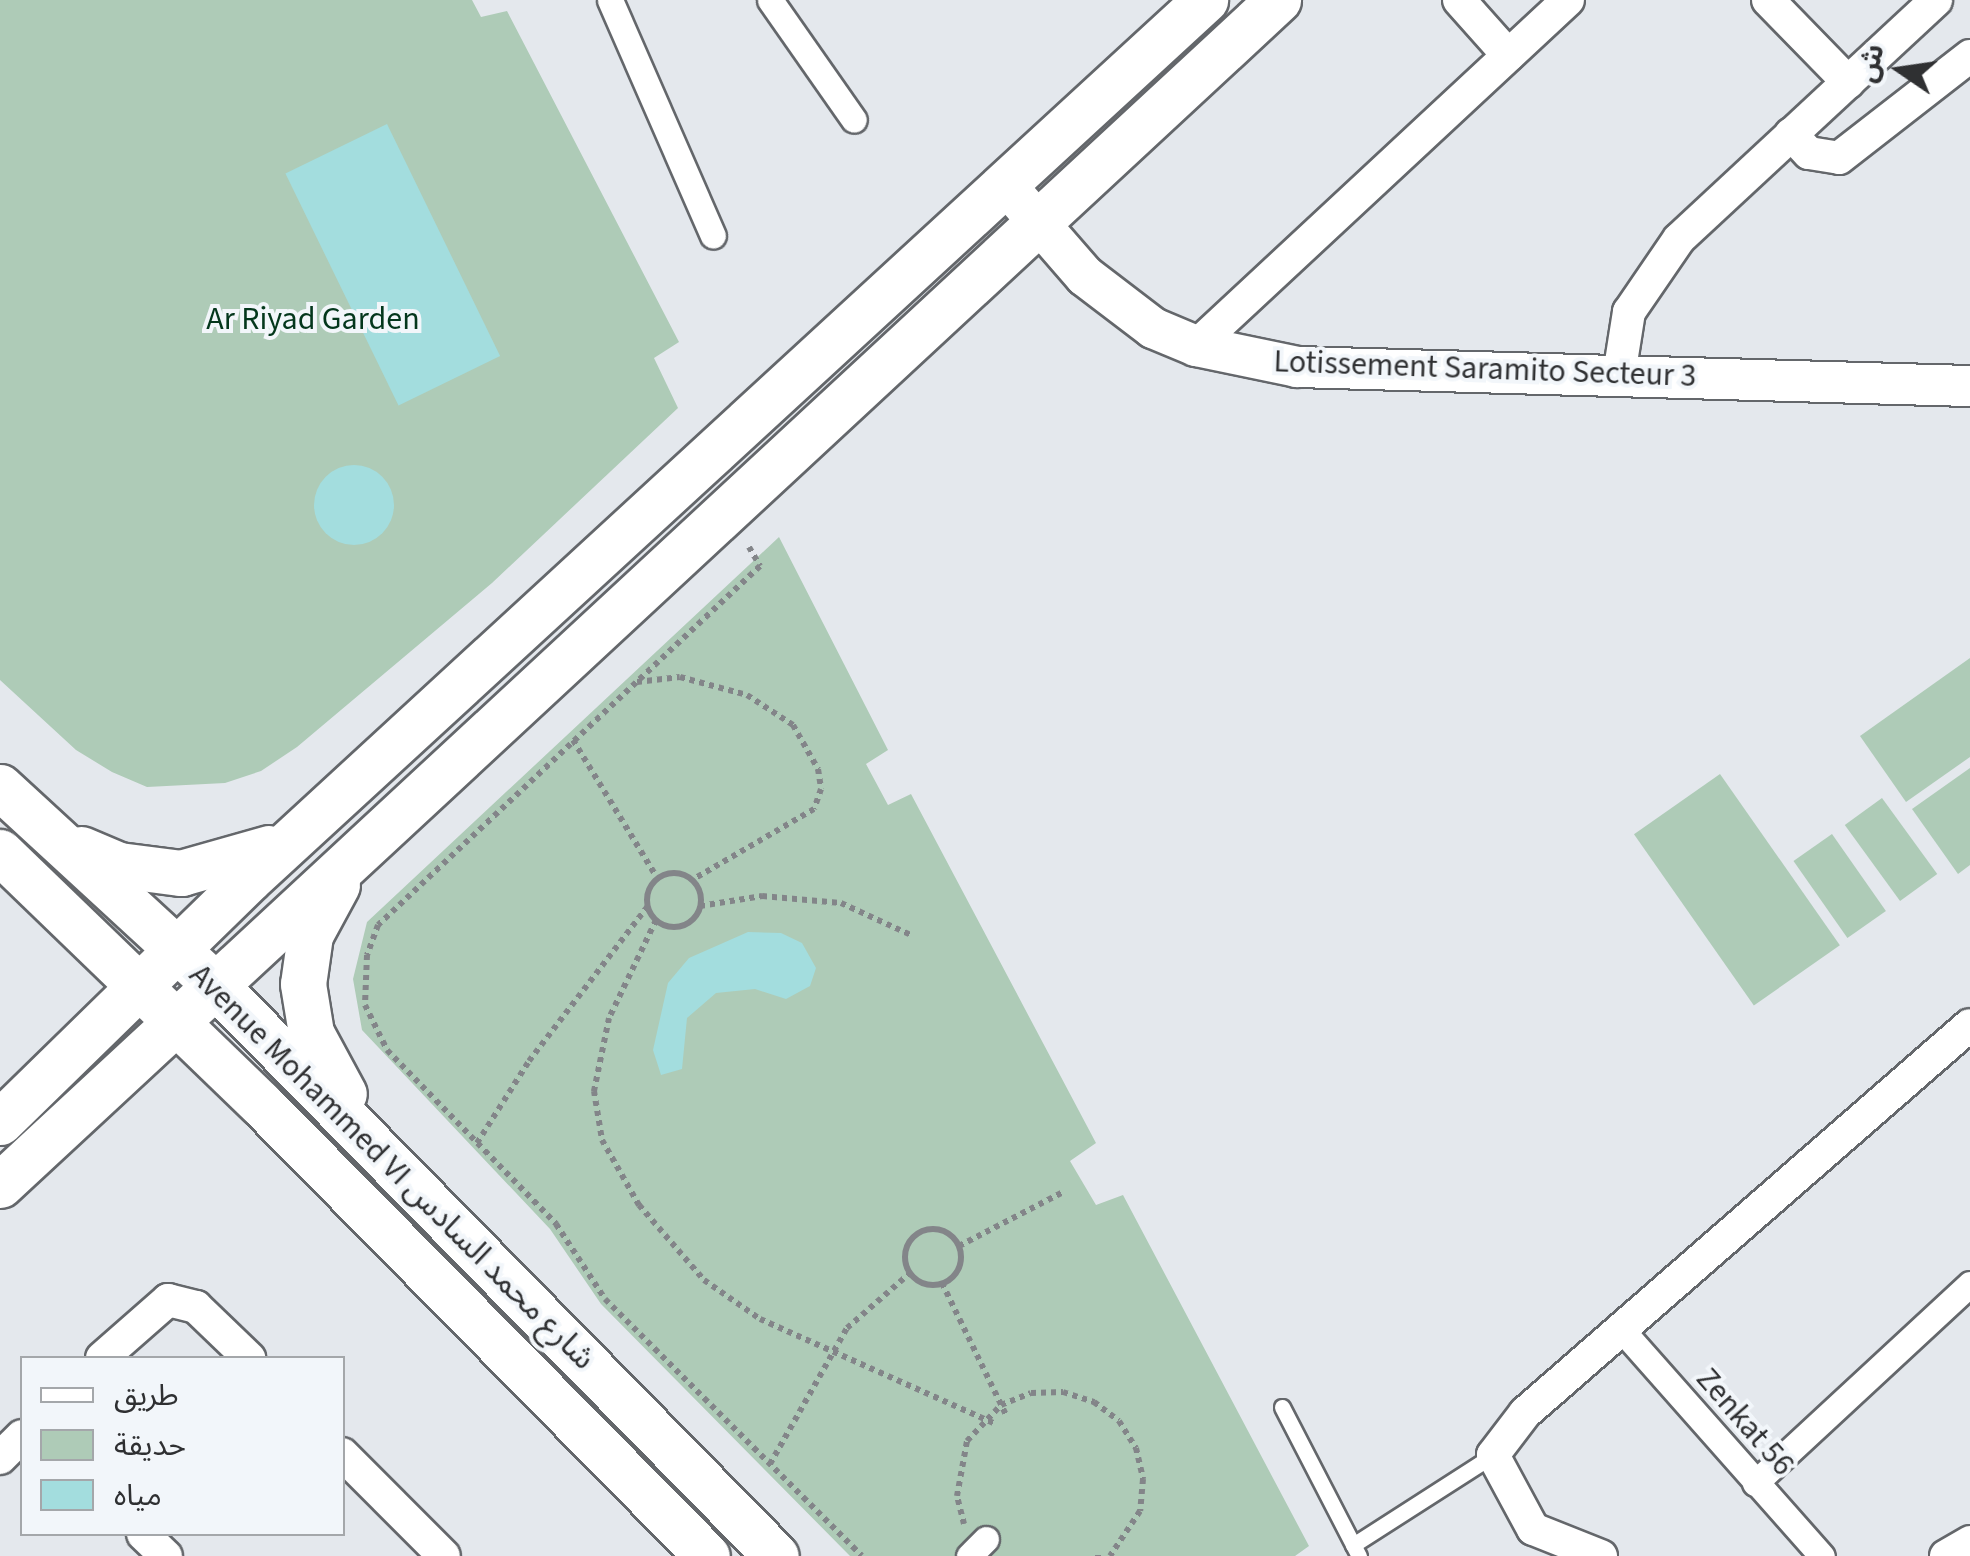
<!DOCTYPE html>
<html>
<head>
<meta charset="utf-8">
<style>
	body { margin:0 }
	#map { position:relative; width:1970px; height:1556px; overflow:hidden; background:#e4e8ed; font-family:"Source Sans 3","Noto Sans Arabic",sans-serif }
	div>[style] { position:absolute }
	.green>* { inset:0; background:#aecbb7; transform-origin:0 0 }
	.water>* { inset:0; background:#a3ddde; transform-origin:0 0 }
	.round { border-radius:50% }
	.path>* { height:6px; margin-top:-3px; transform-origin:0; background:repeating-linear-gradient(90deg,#838589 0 5px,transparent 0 10px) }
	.path>.ring { margin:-3px; padding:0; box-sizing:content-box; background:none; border:6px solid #838589; border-radius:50% }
	.roads { filter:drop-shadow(2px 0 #64676b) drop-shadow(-2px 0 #64676b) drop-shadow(0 2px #64676b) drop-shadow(0 -2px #64676b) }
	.service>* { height:15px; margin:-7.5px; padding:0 7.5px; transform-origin:7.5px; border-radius:7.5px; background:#fff }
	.pedestrian>* { height:25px; margin:-12.5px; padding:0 12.5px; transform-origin:12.5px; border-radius:12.5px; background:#fff }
	.minor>* { height:32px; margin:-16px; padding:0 16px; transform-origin:16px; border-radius:16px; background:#fff }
	.tertiary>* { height:40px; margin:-20px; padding:0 20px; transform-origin:20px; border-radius:20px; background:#fff }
	.secondary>* { height:45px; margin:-22.5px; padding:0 22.5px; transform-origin:22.5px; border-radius:22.5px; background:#fff }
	span { translate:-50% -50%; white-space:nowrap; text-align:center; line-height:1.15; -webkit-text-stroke:8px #f2f6fa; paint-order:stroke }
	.park-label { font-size:32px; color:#04371c }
	.street-label { font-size:32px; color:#2f3032 }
	.legend { position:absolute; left:20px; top:1356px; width:325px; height:180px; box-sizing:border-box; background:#f2f6fa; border:2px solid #a4a7aa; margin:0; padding:12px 18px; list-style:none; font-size:30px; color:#2f3032 }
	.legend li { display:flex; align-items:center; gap:20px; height:50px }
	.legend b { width:50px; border:2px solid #a4a7aa }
	.north { position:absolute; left:1850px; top:20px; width:100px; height:100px; -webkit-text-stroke:8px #f2f6fa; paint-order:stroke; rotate:283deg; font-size:28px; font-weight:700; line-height:40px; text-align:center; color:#2f3032 }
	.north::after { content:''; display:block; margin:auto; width:35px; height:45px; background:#2f3032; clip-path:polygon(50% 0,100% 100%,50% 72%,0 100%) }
</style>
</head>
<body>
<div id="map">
	<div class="green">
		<i style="clip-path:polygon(0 0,472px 0,481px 17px,507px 11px,679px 342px,654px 358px,678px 408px,492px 583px,297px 747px,261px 771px,225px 783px,147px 787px,112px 772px,76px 750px,0 680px)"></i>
		<i style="clip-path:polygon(779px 537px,888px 750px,866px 764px,888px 805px,911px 794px,1096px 1143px,1070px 1161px,1096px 1205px,1123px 1195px,1309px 1546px,1295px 1556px,850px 1556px,601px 1304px,550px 1229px,362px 1030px,353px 979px,367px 922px)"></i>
		<i style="clip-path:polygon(1970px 658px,1970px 757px,1906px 802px,1860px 736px)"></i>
		<i style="clip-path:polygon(1970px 768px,1970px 865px,1958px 874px,1912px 809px)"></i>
		<i style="left:1720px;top:774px;width:209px;height:105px;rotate:55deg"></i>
		<i style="left:1882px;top:798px;width:94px;height:46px;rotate:54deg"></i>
		<i style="left:1832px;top:834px;width:94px;height:47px;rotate:55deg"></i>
	</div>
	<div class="water">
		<i style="left:387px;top:124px;width:258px;height:113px;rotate:64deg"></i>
		<i class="round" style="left:314px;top:465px;width:80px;height:80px"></i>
		<i style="clip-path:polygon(748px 932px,781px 933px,802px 943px,816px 968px,810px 986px,786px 999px,755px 989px,716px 993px,687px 1018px,682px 1069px,661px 1075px,653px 1050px,668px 983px,689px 958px)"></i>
	</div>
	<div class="path">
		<i style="left:749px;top:547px;width:22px;rotate:60deg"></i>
		<i style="left:760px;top:566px;width:524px;rotate:136.78deg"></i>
		<i style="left:378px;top:925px;width:32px;rotate:110deg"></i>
		<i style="left:367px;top:955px;width:50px;rotate:92.3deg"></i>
		<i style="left:365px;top:1005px;width:50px;rotate:63.9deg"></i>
		<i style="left:387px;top:1050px;width:243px;rotate:45.8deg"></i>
		<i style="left:556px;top:1224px;width:90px;rotate:56.8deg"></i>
		<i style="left:605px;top:1299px;width:363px;rotate:45deg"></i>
		<i style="left:637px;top:682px;width:43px;rotate:-6.6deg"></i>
		<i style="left:680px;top:677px;width:69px;rotate:15deg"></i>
		<i style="left:747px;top:695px;width:55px;rotate:33.1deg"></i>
		<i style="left:793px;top:725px;width:51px;rotate:60.4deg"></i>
		<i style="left:818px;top:769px;width:20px;rotate:81deg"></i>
		<i style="left:821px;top:789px;width:21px;rotate:109deg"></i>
		<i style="left:814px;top:809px;width:141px;rotate:149.8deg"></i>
		<i style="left:573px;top:740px;width:163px;rotate:58.6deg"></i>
		<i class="ring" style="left:647px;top:873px;width:48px;height:48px"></i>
		<i style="left:700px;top:906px;width:63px;rotate:-9.2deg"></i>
		<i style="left:762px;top:896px;width:79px;rotate:5.1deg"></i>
		<i style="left:841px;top:903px;width:79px;rotate:24.6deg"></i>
		<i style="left:656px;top:920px;width:109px;rotate:115.6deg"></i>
		<i style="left:609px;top:1018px;width:75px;rotate:101.6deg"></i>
		<i style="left:594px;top:1091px;width:50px;rotate:80.7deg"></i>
		<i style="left:602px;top:1140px;width:75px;rotate:60.4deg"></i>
		<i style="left:639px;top:1205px;width:99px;rotate:49.1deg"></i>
		<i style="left:704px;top:1280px;width:68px;rotate:34.9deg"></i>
		<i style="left:760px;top:1319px;width:258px;rotate:24deg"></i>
		<i style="left:477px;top:1143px;width:97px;rotate:-57.6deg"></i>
		<i style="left:529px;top:1061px;width:195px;rotate:-52.5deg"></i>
		<i class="ring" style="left:905px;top:1229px;width:50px;height:50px"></i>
		<i style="left:959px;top:1246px;width:119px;rotate:-27.4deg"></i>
		<i style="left:942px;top:1283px;width:149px;rotate:64.1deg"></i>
		<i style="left:770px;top:1464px;width:156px;rotate:-60.5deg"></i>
		<i style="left:847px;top:1328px;width:84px;rotate:-41.1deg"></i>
		<i style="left:964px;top:1524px;width:29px;rotate:-104deg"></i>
		<i style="left:957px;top:1496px;width:56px;rotate:-79.7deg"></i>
		<i style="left:967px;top:1441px;width:50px;rotate:-46.6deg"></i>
		<i style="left:1001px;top:1405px;width:32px;rotate:-22deg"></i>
		<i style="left:1031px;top:1393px;width:32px;rotate:-2deg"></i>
		<i style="left:1063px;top:1392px;width:33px;rotate:18deg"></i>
		<i style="left:1094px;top:1402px;width:31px;rotate:37deg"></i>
		<i style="left:1119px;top:1421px;width:32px;rotate:58deg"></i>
		<i style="left:1136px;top:1448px;width:32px;rotate:77deg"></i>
		<i style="left:1143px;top:1479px;width:32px;rotate:95deg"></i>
		<i style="left:1140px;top:1511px;width:54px;rotate:123.7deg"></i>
		<i style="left:1098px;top:1555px;width:1px;rotate:90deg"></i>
	</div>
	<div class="roads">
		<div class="service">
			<i style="left:1282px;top:1407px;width:168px;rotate:62.7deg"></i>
			<i style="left:1353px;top:1545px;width:166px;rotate:-32.7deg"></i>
		</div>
		<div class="pedestrian">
			<i style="left:610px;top:0;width:257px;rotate:66.4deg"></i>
			<i style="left:770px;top:0;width:146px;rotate:55deg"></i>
			<i style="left:1621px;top:1329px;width:303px;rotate:48.5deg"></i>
			<i style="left:1755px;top:1483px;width:293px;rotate:-42.8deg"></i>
			<i style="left:969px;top:1556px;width:24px;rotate:-45deg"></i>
		</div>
		<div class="minor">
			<i style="left:1459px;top:0;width:74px;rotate:48.3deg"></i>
			<i style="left:1768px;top:0;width:115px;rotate:45.7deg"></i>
			<i style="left:1791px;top:134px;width:26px;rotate:47deg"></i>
			<i style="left:1809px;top:153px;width:30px;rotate:9deg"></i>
			<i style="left:1839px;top:158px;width:166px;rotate:-37.9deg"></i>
			<i style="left:1196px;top:346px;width:508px;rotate:-42.93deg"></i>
			<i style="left:1619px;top:375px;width:64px;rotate:-81deg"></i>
			<i style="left:1629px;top:312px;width:88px;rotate:-55.6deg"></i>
			<i style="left:1679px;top:239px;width:351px;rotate:-42.9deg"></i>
			<i style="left:102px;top:1358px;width:88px;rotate:-41.3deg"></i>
			<i style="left:168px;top:1300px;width:29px;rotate:14deg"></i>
			<i style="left:196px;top:1307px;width:74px;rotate:43.9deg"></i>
			<i style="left:342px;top:1454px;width:144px;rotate:45deg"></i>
			<i style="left:0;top:1458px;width:31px;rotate:-45deg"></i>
			<i style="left:143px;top:1534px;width:32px;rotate:44deg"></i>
			<i style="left:1601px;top:1556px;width:73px;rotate:-158.3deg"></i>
			<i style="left:1533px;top:1529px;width:84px;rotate:-118.4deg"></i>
			<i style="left:1493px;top:1455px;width:53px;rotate:-52.7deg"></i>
			<i style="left:1525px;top:1413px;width:590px;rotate:-41.09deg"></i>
			<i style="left:1946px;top:1556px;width:28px;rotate:-30deg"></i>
		</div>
		<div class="tertiary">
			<i style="left:1005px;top:184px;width:122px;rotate:49deg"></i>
			<i style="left:1085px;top:276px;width:86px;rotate:37.4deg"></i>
			<i style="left:1153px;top:328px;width:47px;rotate:22.7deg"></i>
			<i style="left:1196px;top:346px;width:103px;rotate:11.7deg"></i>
			<i style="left:1297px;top:367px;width:673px;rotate:1.62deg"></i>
		</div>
		<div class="secondary">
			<i style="left:0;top:787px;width:292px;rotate:42.6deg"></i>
			<i style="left:215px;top:985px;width:800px;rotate:45.51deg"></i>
			<i style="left:81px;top:849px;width:41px;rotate:22.8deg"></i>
			<i style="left:119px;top:865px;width:63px;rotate:7.4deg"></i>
			<i style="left:181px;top:873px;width:91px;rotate:-15.9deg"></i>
			<i style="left:0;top:852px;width:361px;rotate:44deg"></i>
			<i style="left:260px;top:1103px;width:636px;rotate:45.38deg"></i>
			<i style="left:337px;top:885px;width:57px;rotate:118.4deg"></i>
			<i style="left:310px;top:935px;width:49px;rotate:98.1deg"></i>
			<i style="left:303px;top:984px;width:50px;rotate:80.7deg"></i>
			<i style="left:311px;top:1033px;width:69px;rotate:61.6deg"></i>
			<i style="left:0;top:1122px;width:348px;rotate:-44.3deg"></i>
			<i style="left:249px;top:879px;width:1299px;rotate:-42.6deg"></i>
			<i style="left:0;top:1185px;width:1743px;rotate:-42.84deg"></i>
		</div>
	</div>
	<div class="park-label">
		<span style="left:313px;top:319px">Ar Riyad Garden</span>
	</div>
	<div class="street-label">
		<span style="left:1485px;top:369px;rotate:2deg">Lotissement Saramito Secteur 3</span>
		<span style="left:392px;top:1167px;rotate:45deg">Avenue Mohammed VI شارع محمد السادس</span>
		<span style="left:1745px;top:1422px;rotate:49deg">Zenkat 56</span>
	</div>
	<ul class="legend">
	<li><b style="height:12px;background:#fff"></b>طريق</li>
	<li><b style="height:28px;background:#aecbb7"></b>حديقة</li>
	<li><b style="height:28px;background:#a3ddde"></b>مياه</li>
	</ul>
	<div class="north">ش</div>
</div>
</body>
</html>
